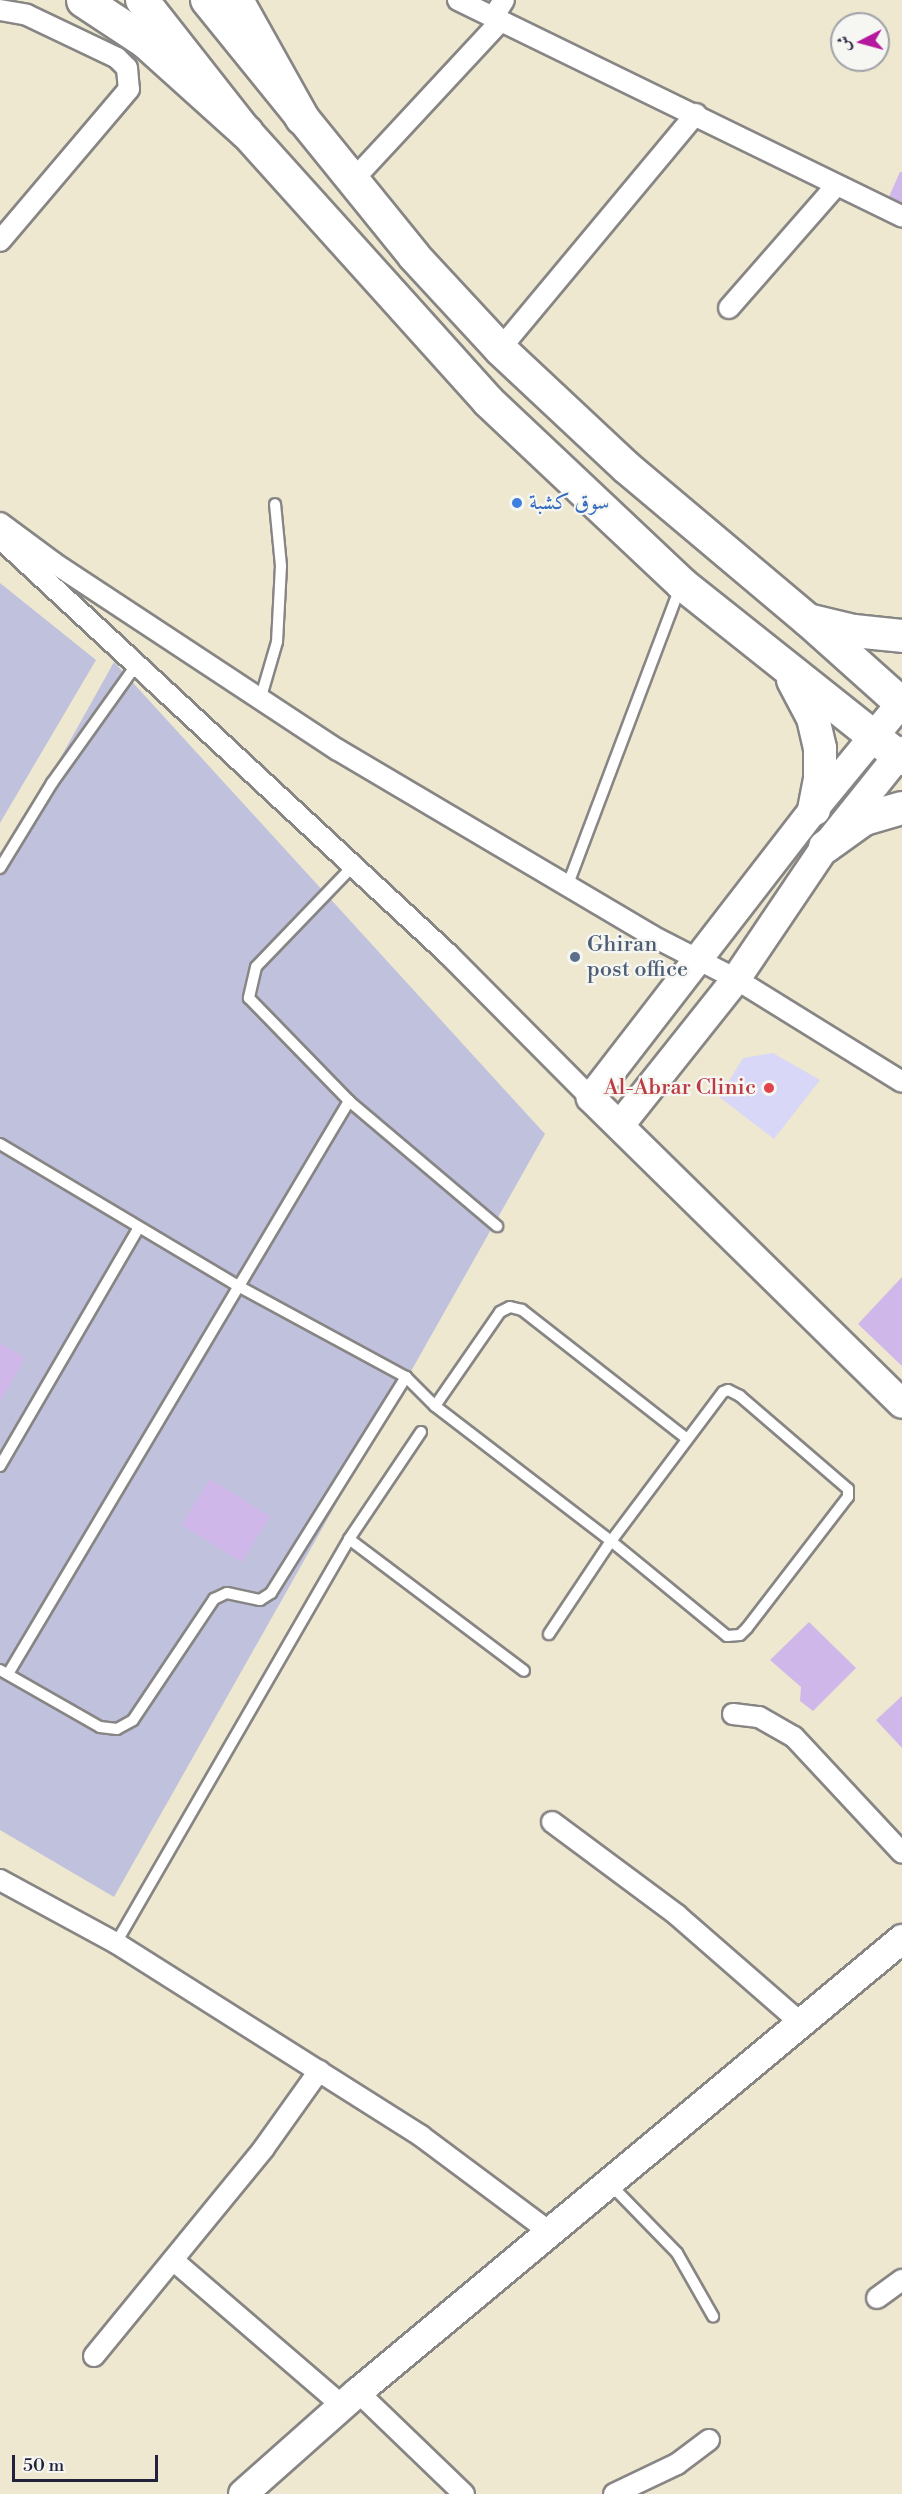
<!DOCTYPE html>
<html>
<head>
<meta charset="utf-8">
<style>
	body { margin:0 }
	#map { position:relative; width:902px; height:2494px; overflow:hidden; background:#ede8cf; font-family:"Libre Bodoni",Amiri,serif }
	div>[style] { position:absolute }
	.built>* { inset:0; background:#d9d7f8 }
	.industrial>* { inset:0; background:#c0c2dd }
	.building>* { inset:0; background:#d0b7ea; transform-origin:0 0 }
	.roads { filter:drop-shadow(2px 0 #888585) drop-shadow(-2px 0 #888585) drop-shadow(0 2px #888585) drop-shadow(0 -2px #888585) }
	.lane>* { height:10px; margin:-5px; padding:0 5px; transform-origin:5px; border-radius:5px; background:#fff }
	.street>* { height:20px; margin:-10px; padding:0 10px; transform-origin:10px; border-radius:10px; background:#fff }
	.secondary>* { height:28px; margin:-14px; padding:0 14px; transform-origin:14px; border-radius:14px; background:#fff }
	.primary>* { height:32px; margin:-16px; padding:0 16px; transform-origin:16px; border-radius:16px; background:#fff }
	.highway>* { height:33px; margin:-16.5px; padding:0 16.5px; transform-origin:16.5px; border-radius:16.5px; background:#fff }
	.dots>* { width:16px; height:16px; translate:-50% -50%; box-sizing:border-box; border:3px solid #f6f6f2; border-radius:50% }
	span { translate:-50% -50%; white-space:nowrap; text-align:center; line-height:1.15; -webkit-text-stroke:4.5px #f6f6f2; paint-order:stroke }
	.shop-label { font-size:22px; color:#366cbe }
	.left { translate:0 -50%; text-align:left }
	.service-label { font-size:22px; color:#4e5e75 }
	.health-label { font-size:22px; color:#be3a42 }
	.right { translate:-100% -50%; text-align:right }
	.north { position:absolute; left:830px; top:12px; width:60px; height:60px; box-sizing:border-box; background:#f6f6f2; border:2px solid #a1a1a9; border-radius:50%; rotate:264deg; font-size:16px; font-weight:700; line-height:24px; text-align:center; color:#22223b }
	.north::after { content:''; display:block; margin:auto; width:21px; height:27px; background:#b5179e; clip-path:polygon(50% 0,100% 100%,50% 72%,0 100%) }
	.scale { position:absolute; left:12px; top:2455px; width:146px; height:27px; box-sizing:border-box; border:3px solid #22223b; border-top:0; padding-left:8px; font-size:18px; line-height:21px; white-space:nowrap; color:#22223b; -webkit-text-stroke:4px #f6f6f2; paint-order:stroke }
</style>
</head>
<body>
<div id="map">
	<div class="built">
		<i style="clip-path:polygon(773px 1053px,820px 1080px,774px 1139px,719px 1097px,743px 1058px)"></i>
	</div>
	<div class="industrial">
		<i style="clip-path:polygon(0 583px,96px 660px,0 823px)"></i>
		<i style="clip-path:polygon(114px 662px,545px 1134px,114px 1897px,0 1830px,0 866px)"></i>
	</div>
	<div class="building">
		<i style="clip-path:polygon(900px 172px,902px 172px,902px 209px,887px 201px)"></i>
		<i style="clip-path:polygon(902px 1277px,902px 1366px,858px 1324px)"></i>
		<i style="clip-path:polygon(0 1343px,25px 1358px,0 1402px)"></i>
		<i style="left:210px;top:1479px;width:71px;height:54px;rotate:32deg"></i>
		<i style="clip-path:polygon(809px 1622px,856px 1668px,813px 1711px,800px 1701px,801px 1687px,770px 1660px)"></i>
		<i style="clip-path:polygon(902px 1696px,902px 1748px,876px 1720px)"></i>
	</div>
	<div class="roads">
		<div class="lane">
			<i style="left:260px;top:700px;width:60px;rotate:-73.7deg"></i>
			<i style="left:277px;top:642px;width:76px;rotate:-87deg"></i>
			<i style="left:281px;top:566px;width:62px;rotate:-95.5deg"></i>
			<i style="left:354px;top:865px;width:141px;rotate:133.9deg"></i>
			<i style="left:256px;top:967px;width:32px;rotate:103deg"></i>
			<i style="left:249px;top:998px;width:144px;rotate:45.8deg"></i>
			<i style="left:349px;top:1101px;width:194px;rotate:40.2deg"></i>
			<i style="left:0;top:868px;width:100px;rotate:-58.5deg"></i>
			<i style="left:52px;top:783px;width:146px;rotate:-54.5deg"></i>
			<i style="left:568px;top:884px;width:317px;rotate:-69.3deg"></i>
			<i style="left:0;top:1144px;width:279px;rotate:30.8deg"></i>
			<i style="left:240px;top:1287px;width:189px;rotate:28.5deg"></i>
			<i style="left:406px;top:1377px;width:41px;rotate:45deg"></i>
			<i style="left:435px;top:1406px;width:222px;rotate:37.5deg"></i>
			<i style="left:611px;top:1541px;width:150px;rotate:39.3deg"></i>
			<i style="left:727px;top:1636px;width:13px;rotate:-4deg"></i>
			<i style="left:740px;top:1635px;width:10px;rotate:-45deg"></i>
			<i style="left:747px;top:1628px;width:165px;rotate:-52.4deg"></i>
			<i style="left:848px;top:1497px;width:8px;rotate:-90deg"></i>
			<i style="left:848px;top:1489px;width:143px;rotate:-139.3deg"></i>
			<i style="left:740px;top:1396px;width:13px;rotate:-153deg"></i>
			<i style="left:728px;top:1390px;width:5px;rotate:158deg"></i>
			<i style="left:723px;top:1392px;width:186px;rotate:126.9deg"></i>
			<i style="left:611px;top:1541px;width:112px;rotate:123.7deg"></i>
			<i style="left:435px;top:1406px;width:114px;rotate:-55.3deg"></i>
			<i style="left:500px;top:1312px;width:11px;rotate:-27deg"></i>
			<i style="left:510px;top:1307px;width:12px;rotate:14deg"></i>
			<i style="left:522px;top:1310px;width:208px;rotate:38deg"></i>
			<i style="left:421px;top:1432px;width:129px;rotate:123.9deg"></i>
			<i style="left:349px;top:1539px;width:219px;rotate:37deg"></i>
			<i style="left:0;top:1466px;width:276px;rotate:-59.8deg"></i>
			<i style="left:0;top:1670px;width:115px;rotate:29.7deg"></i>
			<i style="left:100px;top:1727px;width:17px;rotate:7deg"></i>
			<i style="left:117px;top:1729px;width:18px;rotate:-29deg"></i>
			<i style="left:133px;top:1720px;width:146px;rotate:-56.2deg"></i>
			<i style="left:214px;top:1599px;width:14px;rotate:-25deg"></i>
			<i style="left:227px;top:1593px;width:34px;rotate:12deg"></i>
			<i style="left:260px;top:1600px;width:13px;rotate:-32deg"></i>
			<i style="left:271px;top:1593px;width:255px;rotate:-58deg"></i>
			<i style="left:8px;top:1674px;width:667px;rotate:-59.24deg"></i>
			<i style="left:116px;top:1943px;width:466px;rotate:-60deg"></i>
			<i style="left:609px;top:2183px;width:98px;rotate:45.8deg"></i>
			<i style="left:677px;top:2253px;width:73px;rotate:60.3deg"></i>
		</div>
		<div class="street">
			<i style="left:458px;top:0;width:494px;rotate:26deg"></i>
			<i style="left:0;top:10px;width:27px;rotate:10deg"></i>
			<i style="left:27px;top:15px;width:100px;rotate:25.5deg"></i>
			<i style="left:117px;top:58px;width:14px;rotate:45deg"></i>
			<i style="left:127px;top:68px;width:21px;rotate:85deg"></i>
			<i style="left:129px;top:89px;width:199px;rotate:130.3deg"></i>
			<i style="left:493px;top:17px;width:20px;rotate:-57deg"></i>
			<i style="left:353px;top:180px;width:217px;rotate:-47.1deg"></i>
			<i style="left:729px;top:308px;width:161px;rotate:-48.8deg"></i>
			<i style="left:500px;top:349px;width:306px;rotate:-50.2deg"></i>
			<i style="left:0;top:523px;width:67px;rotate:36.5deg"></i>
			<i style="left:54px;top:563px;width:340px;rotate:33.4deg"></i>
			<i style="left:338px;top:750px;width:365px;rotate:30.6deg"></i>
			<i style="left:652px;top:936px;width:94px;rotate:27.1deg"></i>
			<i style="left:736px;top:979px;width:195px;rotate:31.8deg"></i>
			<i style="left:0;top:538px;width:611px;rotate:42.88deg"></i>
			<i style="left:448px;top:954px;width:203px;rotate:45.2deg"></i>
			<i style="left:733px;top:1714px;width:26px;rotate:7deg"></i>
			<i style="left:759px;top:1717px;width:40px;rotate:29.7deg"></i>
			<i style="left:794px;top:1737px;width:158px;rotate:47deg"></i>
			<i style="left:552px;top:1822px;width:156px;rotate:36.6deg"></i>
			<i style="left:677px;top:1915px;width:164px;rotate:41.1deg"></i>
			<i style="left:0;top:1880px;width:132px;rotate:28.5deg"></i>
			<i style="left:116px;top:1943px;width:361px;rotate:32.3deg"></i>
			<i style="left:421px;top:2136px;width:161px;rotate:36.7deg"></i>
			<i style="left:173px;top:2260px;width:224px;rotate:40.7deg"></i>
			<i style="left:877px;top:2298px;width:31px;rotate:-36deg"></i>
			<i style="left:94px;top:2356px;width:269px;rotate:-50.7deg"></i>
			<i style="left:264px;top:2148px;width:95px;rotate:-54.5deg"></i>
			<i style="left:358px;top:2392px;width:147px;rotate:43.9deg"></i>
			<i style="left:614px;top:2494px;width:70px;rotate:-25.5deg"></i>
			<i style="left:677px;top:2464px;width:40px;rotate:-37deg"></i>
		</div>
		<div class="secondary">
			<i style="left:902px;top:702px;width:139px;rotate:129.4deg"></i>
			<i style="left:814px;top:809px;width:365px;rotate:127.7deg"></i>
			<i style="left:591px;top:1098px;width:436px;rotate:44.5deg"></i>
			<i style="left:620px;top:1125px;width:186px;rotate:-51.5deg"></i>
			<i style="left:736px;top:979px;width:159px;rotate:-56deg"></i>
			<i style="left:825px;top:847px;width:123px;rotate:-51.3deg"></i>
			<i style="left:243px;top:2494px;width:154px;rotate:-41.6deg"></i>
			<i style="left:358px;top:2392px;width:708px;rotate:-39.78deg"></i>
		</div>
		<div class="primary">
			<i style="left:142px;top:0;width:168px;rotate:51.8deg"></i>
			<i style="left:246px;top:132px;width:362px;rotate:48deg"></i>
			<i style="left:488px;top:401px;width:267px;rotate:43.3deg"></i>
			<i style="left:682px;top:584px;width:281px;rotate:38.5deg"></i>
			<i style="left:207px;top:0;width:329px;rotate:51deg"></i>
			<i style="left:414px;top:256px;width:127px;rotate:47.2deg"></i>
			<i style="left:500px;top:349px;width:173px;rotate:43.1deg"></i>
			<i style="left:626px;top:467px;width:238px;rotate:40.1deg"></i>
			<i style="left:808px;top:620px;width:126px;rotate:41.8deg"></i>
			<i style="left:812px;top:621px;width:43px;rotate:13.4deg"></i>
			<i style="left:854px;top:631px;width:48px;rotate:5.9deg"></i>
			<i style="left:793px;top:680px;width:43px;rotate:62.2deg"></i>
			<i style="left:813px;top:718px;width:31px;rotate:77deg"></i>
			<i style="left:820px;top:748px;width:31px;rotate:90deg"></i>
			<i style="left:820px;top:779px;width:31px;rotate:101deg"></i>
			<i style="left:825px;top:847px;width:48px;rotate:-35.7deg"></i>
			<i style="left:864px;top:819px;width:40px;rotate:-16deg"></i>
		</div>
		<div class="highway">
			<i style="left:83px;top:0;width:74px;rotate:33.5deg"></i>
			<i style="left:145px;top:41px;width:136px;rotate:42deg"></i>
			<i style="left:236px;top:0;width:135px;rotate:60.8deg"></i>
		</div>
	</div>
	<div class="dots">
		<i style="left:517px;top:503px;background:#3f7fe0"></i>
		<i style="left:575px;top:957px;background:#5c6f8a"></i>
		<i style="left:769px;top:1088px;background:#e0444e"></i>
	</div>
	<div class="shop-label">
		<span class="left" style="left:529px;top:503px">سوق كشبة</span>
	</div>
	<div class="service-label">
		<span class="left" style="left:587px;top:957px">Ghiran<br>post office</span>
	</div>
	<div class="health-label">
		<span class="right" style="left:756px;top:1088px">Al-Abrar Clinic</span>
	</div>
	<div class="north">ش</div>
	<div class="scale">50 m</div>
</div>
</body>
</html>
